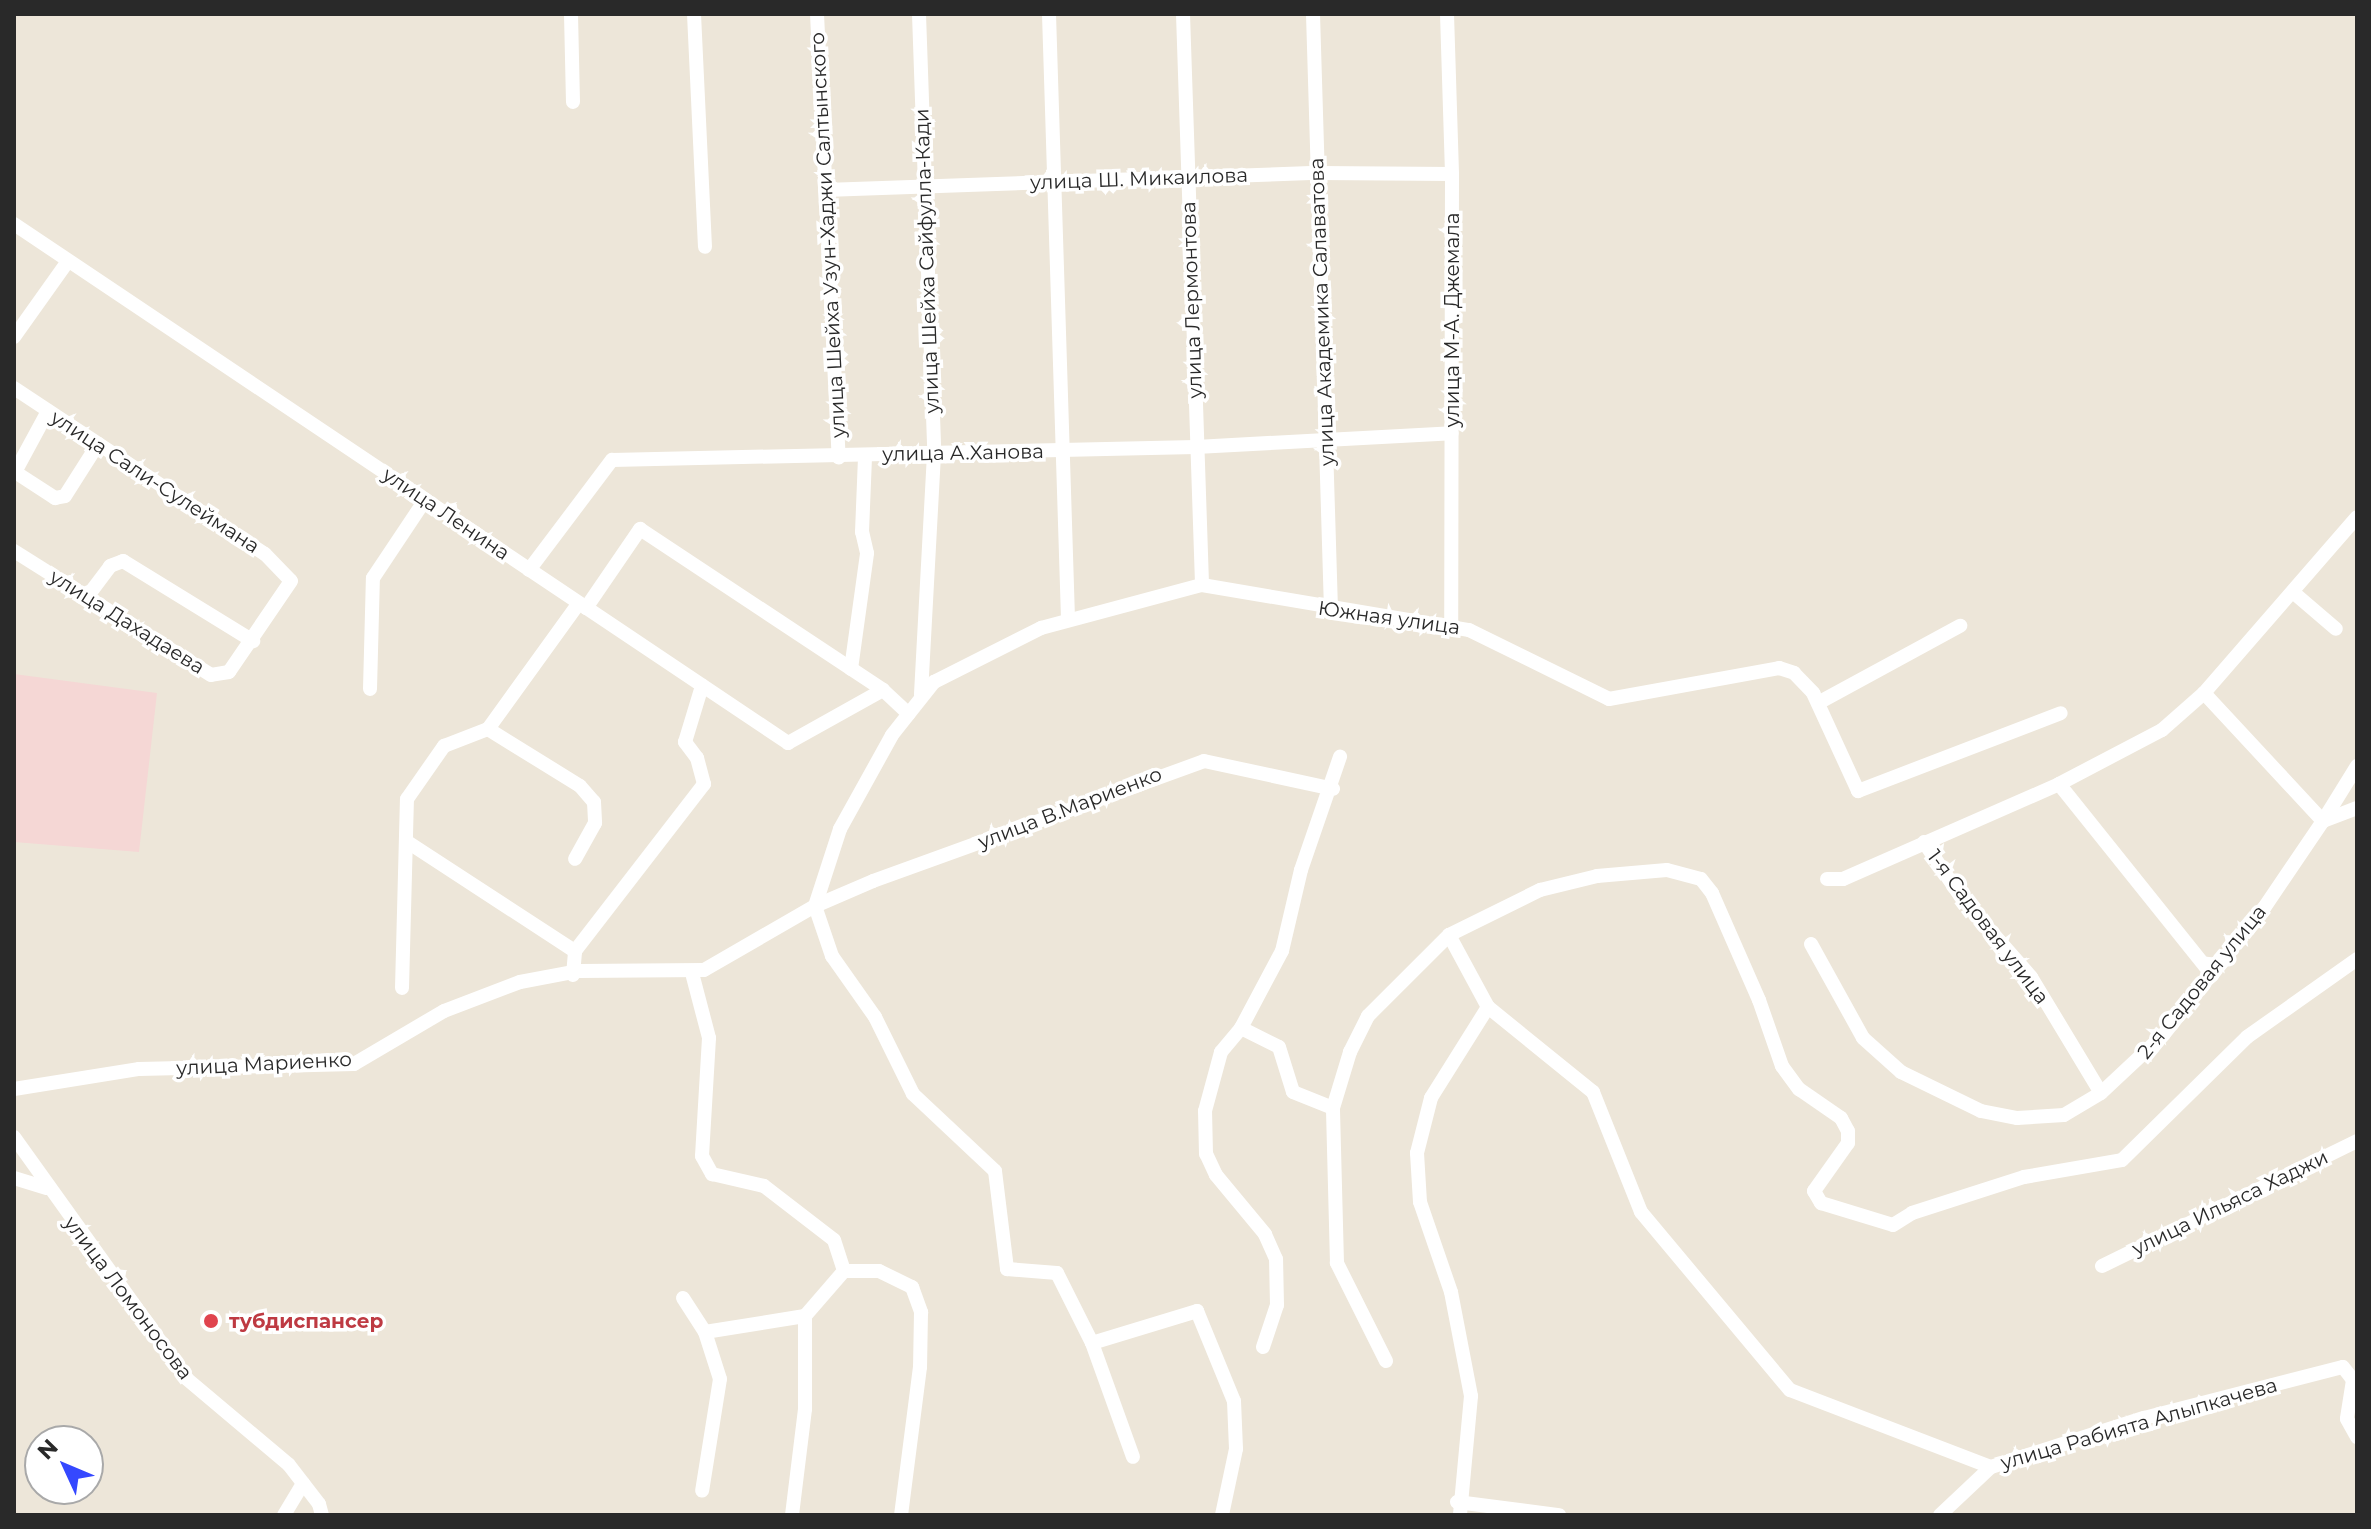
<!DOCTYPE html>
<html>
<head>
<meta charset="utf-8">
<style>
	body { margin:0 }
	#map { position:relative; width:2371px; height:1529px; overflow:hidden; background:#ede6d9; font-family:Montserrat,sans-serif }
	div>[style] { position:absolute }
	.medical>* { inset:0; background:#f5d7d5 }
	.minor>* { height:14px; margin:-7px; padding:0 7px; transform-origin:7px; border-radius:7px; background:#fff }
	.dots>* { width:22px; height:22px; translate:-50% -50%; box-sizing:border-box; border:4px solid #fff; border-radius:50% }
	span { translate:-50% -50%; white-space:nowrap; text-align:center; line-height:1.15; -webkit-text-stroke:7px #fff; paint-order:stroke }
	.street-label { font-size:20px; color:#292929 }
	.health-label { font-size:20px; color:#be3a42; font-weight:700 }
	.left { translate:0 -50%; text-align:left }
	.frame { position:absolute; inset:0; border:16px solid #292929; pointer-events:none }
	.north { position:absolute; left:24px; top:1425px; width:80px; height:80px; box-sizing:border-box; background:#fff; border:2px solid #a9a9a9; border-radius:50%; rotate:314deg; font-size:22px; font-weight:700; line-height:32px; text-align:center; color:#292929 }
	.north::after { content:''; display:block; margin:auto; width:28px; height:36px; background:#3548ff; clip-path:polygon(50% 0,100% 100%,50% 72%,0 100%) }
</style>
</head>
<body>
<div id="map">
	<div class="medical">
		<i style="clip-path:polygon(14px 674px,157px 693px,139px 852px,14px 842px)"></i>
	</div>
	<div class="minor">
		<i style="left:571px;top:14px;width:88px;rotate:88.7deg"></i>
		<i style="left:694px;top:14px;width:233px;rotate:87.3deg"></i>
		<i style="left:817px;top:14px;width:444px;rotate:87.2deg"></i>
		<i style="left:919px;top:14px;width:440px;rotate:88deg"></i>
		<i style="left:934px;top:454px;width:241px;rotate:93.1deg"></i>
		<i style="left:1049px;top:14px;width:605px;rotate:88.2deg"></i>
		<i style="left:1183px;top:14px;width:571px;rotate:88.09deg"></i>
		<i style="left:1313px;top:14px;width:596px;rotate:88.27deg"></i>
		<i style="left:1447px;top:14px;width:160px;rotate:88.2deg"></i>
		<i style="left:1452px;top:174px;width:453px;rotate:90.1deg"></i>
		<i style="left:825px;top:190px;width:493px;rotate:-2deg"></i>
		<i style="left:1318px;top:173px;width:134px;rotate:0.4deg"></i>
		<i style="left:14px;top:224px;width:932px;rotate:33.84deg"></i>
		<i style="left:788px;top:743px;width:109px;rotate:-29.2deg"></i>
		<i style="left:14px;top:337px;width:93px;rotate:-54.6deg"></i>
		<i style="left:14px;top:388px;width:301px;rotate:33.5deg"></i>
		<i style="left:265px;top:554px;width:37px;rotate:46deg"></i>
		<i style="left:291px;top:581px;width:110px;rotate:124.3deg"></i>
		<i style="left:229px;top:672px;width:18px;rotate:171deg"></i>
		<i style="left:211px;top:675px;width:233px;rotate:-147.8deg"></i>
		<i style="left:48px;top:411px;width:69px;rotate:118.4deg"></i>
		<i style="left:15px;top:472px;width:48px;rotate:33deg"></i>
		<i style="left:55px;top:498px;width:10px;rotate:-11deg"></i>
		<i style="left:65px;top:496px;width:62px;rotate:-57.6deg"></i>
		<i style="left:529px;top:570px;width:138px;rotate:-53deg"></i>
		<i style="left:612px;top:460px;width:584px;rotate:-1.28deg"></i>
		<i style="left:1196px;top:447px;width:256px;rotate:-3.1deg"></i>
		<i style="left:2294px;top:593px;width:55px;rotate:40.6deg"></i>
		<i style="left:87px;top:597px;width:39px;rotate:-53deg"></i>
		<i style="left:110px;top:566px;width:14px;rotate:-21deg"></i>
		<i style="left:123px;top:561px;width:153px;rotate:31.6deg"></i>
		<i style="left:586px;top:608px;width:96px;rotate:-55.6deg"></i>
		<i style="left:640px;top:529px;width:291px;rotate:33.5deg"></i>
		<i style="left:883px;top:690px;width:35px;rotate:43deg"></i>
		<i style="left:851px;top:669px;width:117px;rotate:-82.1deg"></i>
		<i style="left:867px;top:553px;width:22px;rotate:-103deg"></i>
		<i style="left:862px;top:532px;width:76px;rotate:-87.7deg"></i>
		<i style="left:370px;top:689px;width:111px;rotate:-88.5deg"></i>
		<i style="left:373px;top:578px;width:94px;rotate:-56.3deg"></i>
		<i style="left:2204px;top:693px;width:175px;rotate:47.1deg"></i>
		<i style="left:2323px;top:821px;width:65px;rotate:-58.3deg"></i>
		<i style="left:1818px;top:703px;width:162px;rotate:-28.5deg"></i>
		<i style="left:488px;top:729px;width:108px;rotate:31.8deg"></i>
		<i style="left:580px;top:786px;width:21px;rotate:49deg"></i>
		<i style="left:594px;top:802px;width:21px;rotate:87deg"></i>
		<i style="left:595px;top:823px;width:41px;rotate:119.1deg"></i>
		<i style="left:2059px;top:784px;width:245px;rotate:51.3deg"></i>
		<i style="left:406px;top:841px;width:202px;rotate:33.1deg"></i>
		<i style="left:1924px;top:842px;width:66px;rotate:56.1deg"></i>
		<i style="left:1961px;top:897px;width:106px;rotate:48.8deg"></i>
		<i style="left:2031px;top:977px;width:135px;rotate:58.9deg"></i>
		<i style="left:1827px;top:879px;width:16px"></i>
		<i style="left:1843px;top:879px;width:236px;rotate:-23.7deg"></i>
		<i style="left:2059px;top:784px;width:116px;rotate:-27.7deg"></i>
		<i style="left:2162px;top:730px;width:56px;rotate:-41.4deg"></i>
		<i style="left:2204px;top:693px;width:233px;rotate:-49deg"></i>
		<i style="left:815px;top:906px;width:81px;rotate:-72deg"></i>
		<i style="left:840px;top:829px;width:107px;rotate:-61deg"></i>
		<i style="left:892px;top:735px;width:68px;rotate:-51.6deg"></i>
		<i style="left:934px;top:682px;width:120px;rotate:-26.8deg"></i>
		<i style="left:1041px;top:628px;width:167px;rotate:-15deg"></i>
		<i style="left:1202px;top:585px;width:271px;rotate:9.6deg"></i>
		<i style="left:1469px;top:630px;width:156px;rotate:26.2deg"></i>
		<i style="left:1609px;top:699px;width:173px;rotate:-10.3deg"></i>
		<i style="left:1779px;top:668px;width:16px;rotate:18deg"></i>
		<i style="left:1794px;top:673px;width:28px;rotate:46deg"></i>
		<i style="left:1813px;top:693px;width:108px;rotate:65.3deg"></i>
		<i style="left:1858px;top:791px;width:217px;rotate:-21deg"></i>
		<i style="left:815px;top:906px;width:53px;rotate:71.2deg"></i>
		<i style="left:832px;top:956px;width:75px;rotate:54.8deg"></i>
		<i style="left:875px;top:1017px;width:86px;rotate:63.7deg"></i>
		<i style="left:913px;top:1094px;width:112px;rotate:43.2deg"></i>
		<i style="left:995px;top:1171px;width:99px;rotate:83deg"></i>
		<i style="left:1007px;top:1269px;width:50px;rotate:4.6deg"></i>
		<i style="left:1057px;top:1273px;width:78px;rotate:63.4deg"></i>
		<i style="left:1092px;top:1343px;width:121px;rotate:70.2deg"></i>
		<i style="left:1449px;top:935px;width:82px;rotate:61.6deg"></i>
		<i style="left:1488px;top:1007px;width:107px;rotate:122.1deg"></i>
		<i style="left:1431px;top:1098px;width:57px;rotate:104.3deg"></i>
		<i style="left:1417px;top:1153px;width:49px;rotate:86.5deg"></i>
		<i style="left:1420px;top:1202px;width:95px;rotate:71deg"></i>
		<i style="left:1451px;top:1292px;width:106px;rotate:79.1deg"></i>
		<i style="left:1471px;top:1396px;width:120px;rotate:95.3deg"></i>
		<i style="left:1811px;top:944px;width:107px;rotate:61deg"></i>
		<i style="left:1863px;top:1038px;width:51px;rotate:41.8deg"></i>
		<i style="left:1901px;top:1072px;width:89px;rotate:26deg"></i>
		<i style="left:1981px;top:1111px;width:37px;rotate:11deg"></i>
		<i style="left:2017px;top:1118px;width:47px;rotate:-3.7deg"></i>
		<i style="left:2064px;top:1115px;width:43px;rotate:-30.7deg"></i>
		<i style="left:2101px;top:1093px;width:86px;rotate:-43.1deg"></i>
		<i style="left:2164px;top:1034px;width:161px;rotate:-51.6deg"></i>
		<i style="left:2264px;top:908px;width:105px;rotate:-55.9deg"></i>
		<i style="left:2323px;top:821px;width:36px;rotate:-21deg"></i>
		<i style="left:692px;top:973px;width:67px;rotate:75.3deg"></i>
		<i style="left:709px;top:1038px;width:118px;rotate:93.4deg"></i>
		<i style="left:702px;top:1156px;width:21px;rotate:61deg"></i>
		<i style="left:712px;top:1174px;width:53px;rotate:13deg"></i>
		<i style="left:764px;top:1186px;width:88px;rotate:37.6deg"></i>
		<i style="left:834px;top:1240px;width:33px;rotate:72deg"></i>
		<i style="left:573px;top:975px;width:24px;rotate:-85deg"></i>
		<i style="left:575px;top:951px;width:211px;rotate:-52.3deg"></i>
		<i style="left:704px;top:784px;width:27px;rotate:-105deg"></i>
		<i style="left:697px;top:758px;width:20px;rotate:-127deg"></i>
		<i style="left:685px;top:742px;width:59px;rotate:-73.1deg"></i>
		<i style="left:402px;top:988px;width:189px;rotate:-88.5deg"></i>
		<i style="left:407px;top:799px;width:65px;rotate:-55.1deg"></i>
		<i style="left:444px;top:746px;width:47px;rotate:-21.1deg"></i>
		<i style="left:488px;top:729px;width:155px;rotate:-54.2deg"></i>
		<i style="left:1488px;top:1007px;width:135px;rotate:39deg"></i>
		<i style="left:1593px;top:1092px;width:129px;rotate:68.2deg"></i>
		<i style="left:1641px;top:1212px;width:232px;rotate:50.1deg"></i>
		<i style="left:1790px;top:1390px;width:215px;rotate:21deg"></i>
		<i style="left:1991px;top:1467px;width:161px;rotate:-17.8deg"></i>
		<i style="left:2144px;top:1418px;width:205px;rotate:-14.4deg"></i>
		<i style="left:2343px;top:1367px;width:16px;rotate:52deg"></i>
		<i style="left:2353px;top:1380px;width:39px;rotate:99deg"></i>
		<i style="left:2347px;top:1419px;width:21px;rotate:61deg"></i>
		<i style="left:1241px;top:1028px;width:42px;rotate:26.6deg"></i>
		<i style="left:1279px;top:1047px;width:47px;rotate:72.7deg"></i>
		<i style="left:1293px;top:1092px;width:43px;rotate:21.8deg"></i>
		<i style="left:14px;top:1089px;width:127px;rotate:-9.1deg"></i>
		<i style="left:139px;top:1069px;width:215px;rotate:-1.3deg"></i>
		<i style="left:354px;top:1064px;width:104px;rotate:-30.5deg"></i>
		<i style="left:444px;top:1011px;width:81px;rotate:-20.9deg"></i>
		<i style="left:520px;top:982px;width:60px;rotate:-10.6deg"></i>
		<i style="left:579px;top:971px;width:125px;rotate:-0.5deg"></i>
		<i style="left:704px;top:970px;width:128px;rotate:-30deg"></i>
		<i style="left:815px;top:906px;width:63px;rotate:-23.3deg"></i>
		<i style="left:873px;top:881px;width:352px;rotate:-19.9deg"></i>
		<i style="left:1204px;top:761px;width:132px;rotate:12.2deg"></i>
		<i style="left:14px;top:1137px;width:297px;rotate:54.4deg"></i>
		<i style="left:187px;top:1379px;width:133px;rotate:40.1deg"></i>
		<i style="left:289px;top:1465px;width:49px;rotate:52.4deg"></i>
		<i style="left:319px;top:1504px;width:11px;rotate:75deg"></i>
		<i style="left:14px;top:1178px;width:34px;rotate:17deg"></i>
		<i style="left:2102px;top:1266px;width:284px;rotate:-26.1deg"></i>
		<i style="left:844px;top:1271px;width:35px"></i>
		<i style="left:879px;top:1271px;width:37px;rotate:26deg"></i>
		<i style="left:912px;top:1287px;width:27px;rotate:70deg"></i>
		<i style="left:921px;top:1312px;width:55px;rotate:91deg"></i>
		<i style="left:920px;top:1367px;width:149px;rotate:97.3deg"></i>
		<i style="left:683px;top:1298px;width:40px;rotate:57.1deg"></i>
		<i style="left:705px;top:1332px;width:49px;rotate:72.3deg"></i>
		<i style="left:720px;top:1379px;width:113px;rotate:99.1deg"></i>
		<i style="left:705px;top:1332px;width:101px;rotate:-9.1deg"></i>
		<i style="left:805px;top:1316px;width:60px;rotate:-49.1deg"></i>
		<i style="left:1092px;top:1343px;width:110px;rotate:-16.9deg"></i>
		<i style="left:1197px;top:1311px;width:97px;rotate:67.7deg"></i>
		<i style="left:1234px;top:1401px;width:48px;rotate:87.6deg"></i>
		<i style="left:1236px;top:1449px;width:67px;rotate:102deg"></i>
		<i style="left:1263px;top:1347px;width:44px;rotate:-71.6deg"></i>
		<i style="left:1277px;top:1305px;width:46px;rotate:-91.2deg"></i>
		<i style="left:1276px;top:1259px;width:27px;rotate:-114deg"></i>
		<i style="left:1265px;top:1234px;width:77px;rotate:-129.7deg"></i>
		<i style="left:1216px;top:1175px;width:23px;rotate:-115deg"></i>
		<i style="left:1206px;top:1154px;width:43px;rotate:-91.3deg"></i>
		<i style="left:1205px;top:1111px;width:61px;rotate:-74.8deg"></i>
		<i style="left:1221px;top:1052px;width:31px;rotate:-50deg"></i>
		<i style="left:1241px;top:1028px;width:87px;rotate:-62deg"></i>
		<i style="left:1282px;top:951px;width:83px;rotate:-76.8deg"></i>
		<i style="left:1301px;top:870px;width:120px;rotate:-71deg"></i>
		<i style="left:1386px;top:1361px;width:110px;rotate:-116.6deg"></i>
		<i style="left:1337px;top:1263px;width:155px;rotate:-91.5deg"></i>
		<i style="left:1333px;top:1108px;width:59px;rotate:-73.1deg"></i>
		<i style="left:1350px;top:1052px;width:40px;rotate:-63.4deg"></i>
		<i style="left:1368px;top:1016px;width:115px;rotate:-45deg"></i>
		<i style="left:1449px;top:935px;width:102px;rotate:-26.3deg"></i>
		<i style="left:1540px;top:890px;width:59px;rotate:-13.8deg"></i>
		<i style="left:1597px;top:876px;width:70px;rotate:-4.9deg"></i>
		<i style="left:1667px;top:870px;width:35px;rotate:15deg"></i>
		<i style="left:1701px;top:879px;width:18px;rotate:52deg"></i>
		<i style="left:1712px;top:893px;width:117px;rotate:66.3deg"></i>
		<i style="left:1759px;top:1000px;width:70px;rotate:70.8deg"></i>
		<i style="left:1782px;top:1066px;width:29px;rotate:54deg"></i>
		<i style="left:1799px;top:1089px;width:51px;rotate:34.6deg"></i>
		<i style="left:1841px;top:1118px;width:15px;rotate:62deg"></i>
		<i style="left:1848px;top:1131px;width:12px;rotate:90deg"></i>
		<i style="left:1848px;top:1143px;width:59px;rotate:125.3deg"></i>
		<i style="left:1814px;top:1191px;width:14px;rotate:60deg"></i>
		<i style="left:1821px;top:1203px;width:75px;rotate:17deg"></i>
		<i style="left:1893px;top:1225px;width:22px;rotate:-32deg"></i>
		<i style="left:1912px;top:1213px;width:118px;rotate:-17.8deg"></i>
		<i style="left:2024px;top:1177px;width:99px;rotate:-9.8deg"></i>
		<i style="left:2122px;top:1160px;width:175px;rotate:-44.5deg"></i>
		<i style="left:2247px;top:1037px;width:135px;rotate:-35.3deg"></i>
		<i style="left:1457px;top:1502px;width:103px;rotate:7.3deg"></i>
		<i style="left:284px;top:1515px;width:37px;rotate:-59deg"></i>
		<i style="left:792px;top:1515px;width:107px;rotate:-83deg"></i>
		<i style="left:805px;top:1409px;width:93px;rotate:-90deg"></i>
		<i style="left:1940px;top:1515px;width:70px;rotate:-43.3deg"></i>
	</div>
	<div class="dots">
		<i style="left:211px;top:1321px;background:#e0444e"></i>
	</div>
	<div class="street-label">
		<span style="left:1139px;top:179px;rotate:-2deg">улица Ш. Микаилова</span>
		<span style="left:828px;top:235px;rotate:-93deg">улица Шейха Узун-Хаджи Салтынского</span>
		<span style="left:927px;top:261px;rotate:-92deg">улица Шейха Сайфулла-Кади</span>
		<span style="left:1192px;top:300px;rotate:-92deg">улица Лермонтова</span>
		<span style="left:1322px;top:312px;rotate:-92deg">улица Академика Салаватова</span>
		<span style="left:1452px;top:320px;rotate:-90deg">улица М-А. Джемала</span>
		<span style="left:963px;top:453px;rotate:-1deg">улица А.Ханова</span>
		<span style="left:155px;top:482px;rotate:33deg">улица Сали-Сулеймана</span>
		<span style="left:446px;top:514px;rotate:34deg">улица Ленина</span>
		<span style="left:1389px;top:618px;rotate:8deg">Южная улица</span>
		<span style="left:127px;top:622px;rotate:32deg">улица Дахадаева</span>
		<span style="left:1070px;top:808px;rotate:-21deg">улица В.Мариенко</span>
		<span style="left:1988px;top:927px;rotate:53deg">1-я Садовая улица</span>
		<span style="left:2202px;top:982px;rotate:-51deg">2-я Садовая улица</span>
		<span style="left:264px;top:1064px;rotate:-3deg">улица Мариенко</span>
		<span style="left:2230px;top:1203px;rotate:-26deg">улица Ильяса Хаджи</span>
		<span style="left:128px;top:1298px;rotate:53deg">улица Ломоносова</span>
		<span style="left:2139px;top:1424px;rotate:-16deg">улица Рабията Алыпкачева</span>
	</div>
	<div class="health-label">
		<span class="left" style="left:229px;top:1321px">тубдиспансер</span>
	</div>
	<div class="frame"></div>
	<div class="north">N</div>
</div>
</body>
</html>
